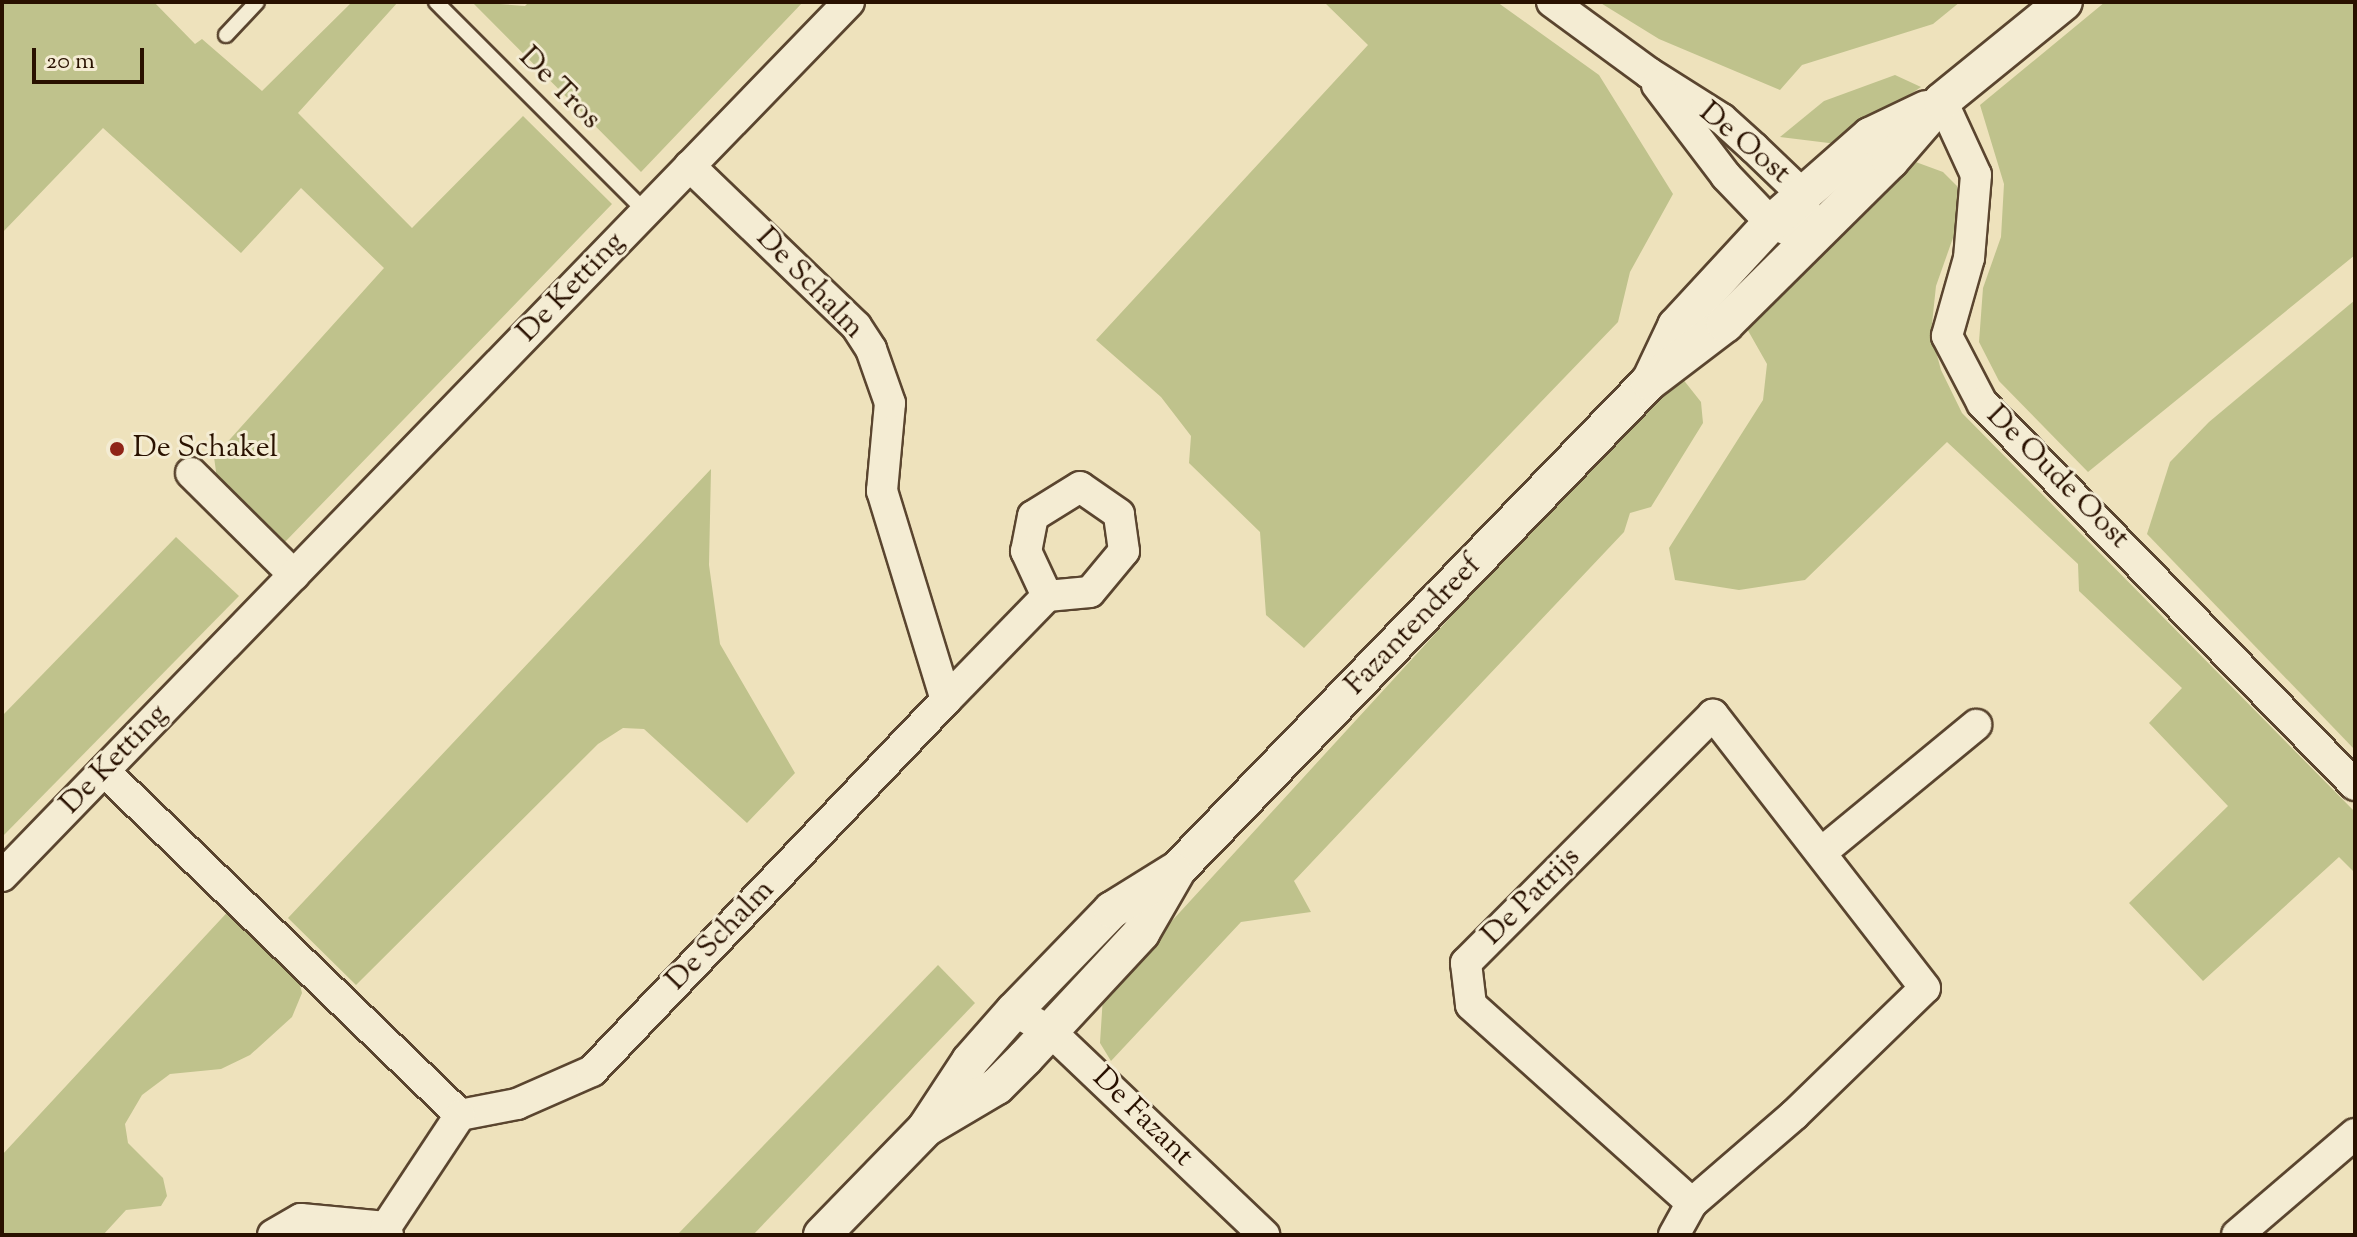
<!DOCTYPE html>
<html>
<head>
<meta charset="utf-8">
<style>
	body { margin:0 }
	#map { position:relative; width:2357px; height:1237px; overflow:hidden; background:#eee2bc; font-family:"Sorts Mill Goudy",serif }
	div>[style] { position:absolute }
	.green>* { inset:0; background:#bfc28c }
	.roads { filter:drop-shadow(2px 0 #5a452f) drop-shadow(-2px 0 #5a452f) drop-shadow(0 2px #5a452f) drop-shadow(0 -2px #5a452f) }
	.service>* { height:14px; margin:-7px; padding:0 7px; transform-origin:7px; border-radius:7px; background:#f4ecd3 }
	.minor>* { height:30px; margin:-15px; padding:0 15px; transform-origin:15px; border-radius:15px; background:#f4ecd3 }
	.tertiary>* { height:36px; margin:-18px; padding:0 18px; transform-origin:18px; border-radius:18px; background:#f4ecd3 }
	.dots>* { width:22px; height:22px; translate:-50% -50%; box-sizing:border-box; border:4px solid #f4ecd3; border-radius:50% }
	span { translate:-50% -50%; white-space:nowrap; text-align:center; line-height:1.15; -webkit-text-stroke:6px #f4ecd3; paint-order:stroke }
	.street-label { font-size:30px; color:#291100 }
	.poi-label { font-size:30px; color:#291100 }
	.left { translate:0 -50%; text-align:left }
	.frame { position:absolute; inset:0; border:4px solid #291100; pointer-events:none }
	.scale { position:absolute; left:32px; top:48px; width:112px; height:36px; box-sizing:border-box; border:4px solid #291100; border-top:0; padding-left:10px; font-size:24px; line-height:28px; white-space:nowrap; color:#291100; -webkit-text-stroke:6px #f4ecd3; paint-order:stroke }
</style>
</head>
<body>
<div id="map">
	<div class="green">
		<i style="clip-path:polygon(2px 2px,154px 2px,195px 44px,202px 39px,262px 91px,352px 2px,398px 2px,298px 113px,412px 228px,523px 116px,612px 204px,284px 543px,217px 479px,214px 457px,384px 268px,301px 188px,241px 253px,103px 128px,2px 233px)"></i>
		<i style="clip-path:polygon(472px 2px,525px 6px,529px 2px,803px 2px,641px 172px)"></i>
		<i style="clip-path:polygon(1324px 2px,1497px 2px,1599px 75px,1673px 194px,1630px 272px,1618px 322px,1304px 648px,1266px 615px,1260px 532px,1189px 463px,1191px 436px,1161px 397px,1096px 340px,1368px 45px)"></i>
		<i style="clip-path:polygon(1599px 2px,1960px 2px,1933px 24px,1802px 65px,1780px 90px,1659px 39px)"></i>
		<i style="clip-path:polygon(2105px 2px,2355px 2px,2355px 255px,2088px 472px,1999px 381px,1979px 342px,1983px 288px,2001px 237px,2004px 184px,1980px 105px)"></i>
		<i style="clip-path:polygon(1895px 75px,1921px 87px,1837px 144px,1780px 137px,1824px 101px)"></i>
		<i style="clip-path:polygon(1913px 161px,1943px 172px,1957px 186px,1960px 218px,1936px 286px,1931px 333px,1941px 370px,1962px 413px,2355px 812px,2355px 873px,2339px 857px,2203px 981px,2129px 903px,2228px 806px,2149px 723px,2182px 688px,2079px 591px,2078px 564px,1947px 442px,1805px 580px,1739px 590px,1675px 580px,1669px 548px,1763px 400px,1767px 364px,1746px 327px)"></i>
		<i style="clip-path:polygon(2355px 300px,2355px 750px,2147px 534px,2170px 462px,2209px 422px)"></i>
		<i style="clip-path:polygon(1682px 378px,1701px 402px,1703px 423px,1651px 507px,1630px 513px,1624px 532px,1294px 881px,1311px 912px,1241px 922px,1111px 1061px,1100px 1043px,1103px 996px,1523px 538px)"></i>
		<i style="clip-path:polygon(711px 469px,709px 565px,720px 644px,795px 773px,747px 823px,644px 729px,623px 728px,598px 744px,356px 985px,288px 918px)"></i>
		<i style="clip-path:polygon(176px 537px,239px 596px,2px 837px,2px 716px)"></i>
		<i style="clip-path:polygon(234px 905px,295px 965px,302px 993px,292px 1017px,250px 1055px,221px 1069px,170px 1074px,142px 1095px,125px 1124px,128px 1143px,163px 1178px,167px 1196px,161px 1206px,126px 1210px,103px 1235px,2px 1235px,2px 1155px)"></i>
		<i style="clip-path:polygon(938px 965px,975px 1003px,753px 1235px,677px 1235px)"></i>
	</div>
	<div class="roads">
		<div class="service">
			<i style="left:436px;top:2px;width:297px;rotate:45deg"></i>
			<i style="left:226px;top:35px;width:45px;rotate:-46.8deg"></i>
		</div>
		<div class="minor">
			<i style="left:1552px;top:2px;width:120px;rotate:36.2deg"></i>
			<i style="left:1649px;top:73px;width:86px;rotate:32.2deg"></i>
			<i style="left:1722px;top:119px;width:43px;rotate:42.2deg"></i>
			<i style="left:1754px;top:148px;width:66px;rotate:43.8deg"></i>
			<i style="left:1802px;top:194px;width:46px;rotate:78.7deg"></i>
			<i style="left:1657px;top:85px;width:114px;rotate:52.8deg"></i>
			<i style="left:1726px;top:176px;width:65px;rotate:46.2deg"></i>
			<i style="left:1771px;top:223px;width:21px;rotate:23deg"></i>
			<i style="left:1942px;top:101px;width:81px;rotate:65.3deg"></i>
			<i style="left:1976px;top:175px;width:83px;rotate:94.8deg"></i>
			<i style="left:1969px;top:258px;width:81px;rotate:105.8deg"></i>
			<i style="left:1947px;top:336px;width:76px;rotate:62.4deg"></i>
			<i style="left:1982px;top:403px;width:534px;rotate:45.68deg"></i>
			<i style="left:191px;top:473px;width:145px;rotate:44.7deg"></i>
			<i style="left:946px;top:700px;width:145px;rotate:-45.8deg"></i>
			<i style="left:1047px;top:596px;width:43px;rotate:-5.3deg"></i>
			<i style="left:1090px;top:592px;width:53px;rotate:-50.3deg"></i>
			<i style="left:1124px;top:551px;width:37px;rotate:-98deg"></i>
			<i style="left:1119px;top:514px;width:47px;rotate:-145.3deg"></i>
			<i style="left:1080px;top:487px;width:55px;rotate:148.3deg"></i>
			<i style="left:1033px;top:516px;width:36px;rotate:101deg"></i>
			<i style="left:1026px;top:551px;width:50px;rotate:65deg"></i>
			<i style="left:104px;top:771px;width:495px;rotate:44deg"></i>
			<i style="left:460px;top:1115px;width:58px;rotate:-10.9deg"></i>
			<i style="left:517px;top:1104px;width:82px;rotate:-23.7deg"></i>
			<i style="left:592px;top:1071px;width:513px;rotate:-46.34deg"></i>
			<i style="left:946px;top:700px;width:219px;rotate:-107deg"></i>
			<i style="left:882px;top:491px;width:88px;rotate:-84.8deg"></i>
			<i style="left:890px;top:403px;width:57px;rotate:-109.4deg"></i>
			<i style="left:871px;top:349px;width:27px;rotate:-123deg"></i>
			<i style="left:856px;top:326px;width:231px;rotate:-136.1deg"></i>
			<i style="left:1822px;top:852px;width:200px;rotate:-39.5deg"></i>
			<i style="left:2px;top:876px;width:1217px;rotate:-45.9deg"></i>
			<i style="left:1014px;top:1011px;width:41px;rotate:29.1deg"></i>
			<i style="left:1050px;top:1031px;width:296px;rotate:43.6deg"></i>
			<i style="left:273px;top:1235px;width:32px;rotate:-30deg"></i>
			<i style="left:301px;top:1219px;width:85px;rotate:5.4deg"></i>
			<i style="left:388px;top:1235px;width:8px;rotate:-104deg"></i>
			<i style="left:386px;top:1227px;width:134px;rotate:-56.5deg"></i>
			<i style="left:1674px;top:1235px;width:37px;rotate:-61deg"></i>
			<i style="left:1692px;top:1203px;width:135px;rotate:-40.8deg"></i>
			<i style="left:1794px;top:1115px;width:182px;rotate:-44.1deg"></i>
			<i style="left:1925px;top:988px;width:346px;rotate:-127.8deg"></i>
			<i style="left:1713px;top:715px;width:350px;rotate:134.9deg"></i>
			<i style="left:1466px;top:963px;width:42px;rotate:83.2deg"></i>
			<i style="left:1471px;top:1005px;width:297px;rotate:41.9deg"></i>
			<i style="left:2237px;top:1235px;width:155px;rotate:-40.6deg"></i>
		</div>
		<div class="tertiary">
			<i style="left:1651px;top:379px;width:59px;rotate:-64.7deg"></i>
			<i style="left:1676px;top:326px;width:140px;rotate:-47.3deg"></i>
			<i style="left:1771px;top:223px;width:132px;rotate:-41.3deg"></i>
			<i style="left:1870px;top:136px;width:62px;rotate:-25.7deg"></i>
			<i style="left:926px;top:1128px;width:82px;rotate:-30.6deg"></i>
			<i style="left:997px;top:1086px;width:40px;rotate:-45deg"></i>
			<i style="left:1025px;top:1058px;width:171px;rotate:-47.1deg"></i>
			<i style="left:1141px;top:933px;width:74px;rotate:-60deg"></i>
			<i style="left:1178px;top:869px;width:678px;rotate:-45.96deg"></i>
			<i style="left:1649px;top:382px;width:96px;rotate:-37.3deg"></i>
			<i style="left:1725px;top:324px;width:232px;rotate:-44.7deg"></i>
			<i style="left:1890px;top:161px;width:79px;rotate:-49.1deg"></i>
			<i style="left:1942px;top:101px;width:157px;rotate:-39.1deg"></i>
			<i style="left:822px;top:1235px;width:149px;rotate:-45.8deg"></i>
			<i style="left:926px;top:1128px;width:80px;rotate:-56.7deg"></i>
			<i style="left:970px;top:1061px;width:67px;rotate:-48.7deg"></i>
			<i style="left:1014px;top:1011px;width:141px;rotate:-45.9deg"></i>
			<i style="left:1112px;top:910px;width:72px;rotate:-31.9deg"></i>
		</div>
	</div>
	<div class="dots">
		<i style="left:117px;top:449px;background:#8f2418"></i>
	</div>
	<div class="street-label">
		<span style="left:559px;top:89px;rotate:45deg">De Tros</span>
		<span style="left:1744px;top:144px;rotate:40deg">De Oost</span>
		<span style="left:809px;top:284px;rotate:46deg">De Schalm</span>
		<span style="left:572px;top:288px;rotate:-46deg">De Ketting</span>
		<span style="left:2057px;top:478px;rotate:45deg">De Oude Oost</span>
		<span style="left:1414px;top:626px;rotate:-46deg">Fazantendreef</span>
		<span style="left:115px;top:760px;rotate:-46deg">De Ketting</span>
		<span style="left:1532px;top:897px;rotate:-45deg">De Patrijs</span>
		<span style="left:721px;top:936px;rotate:-46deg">De Schalm</span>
		<span style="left:1142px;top:1118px;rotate:44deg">De Fazant</span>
	</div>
	<div class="poi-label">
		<span class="left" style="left:133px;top:449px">De Schakel</span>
	</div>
	<div class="frame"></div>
	<div class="scale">20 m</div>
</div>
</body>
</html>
